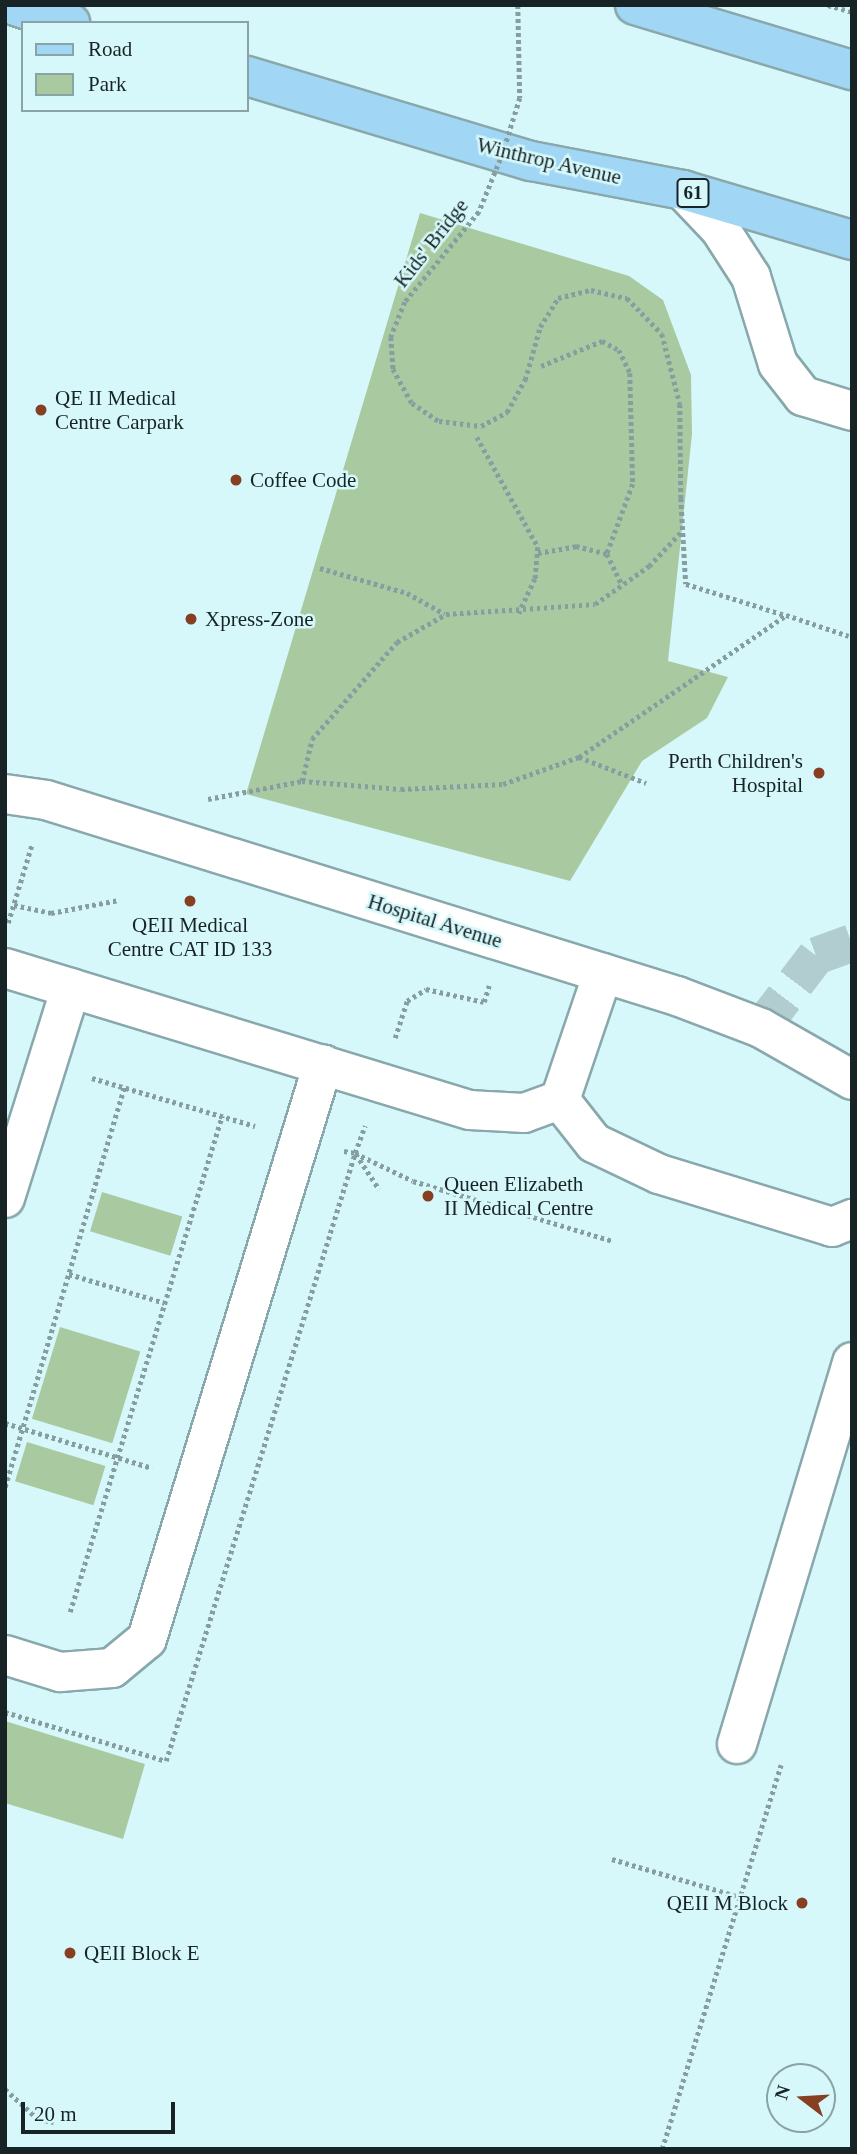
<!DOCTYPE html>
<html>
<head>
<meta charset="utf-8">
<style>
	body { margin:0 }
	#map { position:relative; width:857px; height:2154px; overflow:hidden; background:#d7f8fb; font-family:"Times New Roman",serif }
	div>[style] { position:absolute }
	.green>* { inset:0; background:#a9caa0; transform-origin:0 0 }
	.minor-tunnel>* { height:38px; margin-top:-19px; transform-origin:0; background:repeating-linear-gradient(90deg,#b1cdd0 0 38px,transparent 0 57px) }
	.path>* { height:4.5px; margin-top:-2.25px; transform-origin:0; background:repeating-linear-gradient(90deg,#869ea0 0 3.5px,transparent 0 7px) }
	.roads { filter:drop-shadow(2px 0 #89a8ab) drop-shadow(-2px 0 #89a8ab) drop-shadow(0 2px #89a8ab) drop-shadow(0 -2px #89a8ab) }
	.minor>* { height:38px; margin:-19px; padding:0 19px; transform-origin:19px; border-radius:19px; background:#fff }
	.major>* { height:38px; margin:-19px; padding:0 19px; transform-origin:19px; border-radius:19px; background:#a1d7f5 }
	.path-bridge>* { height:4.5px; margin-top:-2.25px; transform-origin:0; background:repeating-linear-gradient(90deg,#869ea0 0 3.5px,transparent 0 7px) }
	.dots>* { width:19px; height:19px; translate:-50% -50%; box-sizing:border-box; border:4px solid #d7f8fb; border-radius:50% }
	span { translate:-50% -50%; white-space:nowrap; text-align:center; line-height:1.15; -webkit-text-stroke:5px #d7f8fb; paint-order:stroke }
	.shield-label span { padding:2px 5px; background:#d7f8fb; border:2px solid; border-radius:5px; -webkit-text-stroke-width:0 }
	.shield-label { font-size:19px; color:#172324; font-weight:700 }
	.street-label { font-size:21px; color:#172324 }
	.poi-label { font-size:21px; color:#172324 }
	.left { translate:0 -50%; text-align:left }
	.right { translate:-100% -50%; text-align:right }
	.frame { position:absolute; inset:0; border:7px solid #172324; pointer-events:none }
	.legend { position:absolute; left:21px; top:21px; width:228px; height:91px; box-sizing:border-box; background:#d7f8fb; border:2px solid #8aa3a5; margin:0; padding:9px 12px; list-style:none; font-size:21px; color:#172324 }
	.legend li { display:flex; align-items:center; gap:14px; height:35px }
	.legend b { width:35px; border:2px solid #8aa3a5 }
	.north { position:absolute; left:766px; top:2063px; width:70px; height:70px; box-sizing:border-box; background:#d7f8fb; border:2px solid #8aa3a5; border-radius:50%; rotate:287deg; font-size:19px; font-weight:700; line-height:28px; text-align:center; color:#172324 }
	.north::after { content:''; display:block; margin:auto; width:24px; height:32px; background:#873f21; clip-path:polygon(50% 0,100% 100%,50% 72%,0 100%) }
	.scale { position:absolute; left:21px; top:2102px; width:154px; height:32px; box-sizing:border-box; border:4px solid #172324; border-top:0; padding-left:9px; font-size:21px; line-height:24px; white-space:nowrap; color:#172324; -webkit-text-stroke:5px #d7f8fb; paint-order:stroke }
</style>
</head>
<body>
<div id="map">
	<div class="green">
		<i style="clip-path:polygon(420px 213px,629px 276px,663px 300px,691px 375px,692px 434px,668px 661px,728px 677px,707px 718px,642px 761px,570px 881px,246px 794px)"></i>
		<i style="left:102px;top:1192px;width:84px;height:41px;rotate:17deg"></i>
		<i style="left:60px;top:1327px;width:84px;height:96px;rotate:17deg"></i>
		<i style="left:27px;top:1442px;width:82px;height:41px;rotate:17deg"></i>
		<i style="clip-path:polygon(5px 1721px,145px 1764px,123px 1839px,5px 1803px)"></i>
	</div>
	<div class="minor-tunnel">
		<i style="left:761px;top:1028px;width:91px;rotate:-52.6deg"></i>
		<i style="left:816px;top:956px;width:38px;rotate:-20deg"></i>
	</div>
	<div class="path">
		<i style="left:828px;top:5px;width:25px;rotate:16deg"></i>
		<i style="left:541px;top:366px;width:66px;rotate:-22.3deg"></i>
		<i style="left:602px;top:341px;width:19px;rotate:28deg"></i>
		<i style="left:619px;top:350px;width:25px;rotate:64deg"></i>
		<i style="left:630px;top:373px;width:111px;rotate:88.5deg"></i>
		<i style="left:633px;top:484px;width:75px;rotate:110.4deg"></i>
		<i style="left:607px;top:554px;width:34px;rotate:64deg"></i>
		<i style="left:477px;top:437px;width:126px;rotate:61deg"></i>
		<i style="left:538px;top:547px;width:32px;rotate:95deg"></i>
		<i style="left:535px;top:579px;width:38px;rotate:115deg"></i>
		<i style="left:681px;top:498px;width:86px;rotate:86.7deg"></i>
		<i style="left:686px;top:584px;width:104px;rotate:17.4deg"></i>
		<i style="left:538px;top:553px;width:39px;rotate:-10deg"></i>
		<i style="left:576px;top:546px;width:32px;rotate:14deg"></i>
		<i style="left:320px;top:568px;width:91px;rotate:16deg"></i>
		<i style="left:407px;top:593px;width:43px;rotate:28.9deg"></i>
		<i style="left:579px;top:757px;width:72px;rotate:21.2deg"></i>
		<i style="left:302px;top:781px;width:43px;rotate:-76.6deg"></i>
		<i style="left:312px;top:739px;width:129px;rotate:-48.8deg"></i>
		<i style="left:397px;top:642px;width:56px;rotate:-29.7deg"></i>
		<i style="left:446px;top:614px;width:149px;rotate:-3.8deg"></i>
		<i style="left:595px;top:604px;width:66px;rotate:-35.1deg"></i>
		<i style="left:649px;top:566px;width:48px;rotate:-46.7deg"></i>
		<i style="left:208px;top:799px;width:96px;rotate:-10.8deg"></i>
		<i style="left:302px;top:781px;width:99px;rotate:4.6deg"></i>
		<i style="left:401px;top:789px;width:102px;rotate:-2.8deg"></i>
		<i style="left:503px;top:784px;width:81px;rotate:-19.6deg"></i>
		<i style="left:579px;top:757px;width:251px;rotate:-34.4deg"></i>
		<i style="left:786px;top:615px;width:66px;rotate:18.4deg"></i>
		<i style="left:14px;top:905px;width:38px;rotate:12deg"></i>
		<i style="left:51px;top:913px;width:69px;rotate:-10.8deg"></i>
		<i style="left:8px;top:923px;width:83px;rotate:-73.1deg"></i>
		<i style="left:395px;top:1038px;width:39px;rotate:-72deg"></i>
		<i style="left:407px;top:1001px;width:22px;rotate:-32deg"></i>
		<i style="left:426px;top:989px;width:59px;rotate:12.6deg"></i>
		<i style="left:484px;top:1002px;width:17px;rotate:-73deg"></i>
		<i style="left:92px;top:1078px;width:170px;rotate:16.4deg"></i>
		<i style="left:344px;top:1151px;width:11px;rotate:10deg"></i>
		<i style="left:355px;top:1153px;width:29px;rotate:-70deg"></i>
		<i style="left:355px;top:1153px;width:64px;rotate:25.8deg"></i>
		<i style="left:413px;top:1181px;width:209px;rotate:16.7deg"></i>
		<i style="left:356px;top:1154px;width:42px;rotate:56.7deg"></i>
		<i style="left:69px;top:1274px;width:100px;rotate:16.8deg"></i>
		<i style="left:5px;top:1423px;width:154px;rotate:17deg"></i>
		<i style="left:5px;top:1487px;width:417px;rotate:-73.4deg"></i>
		<i style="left:70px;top:1612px;width:519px;rotate:-72.96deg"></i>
		<i style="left:5px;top:1712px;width:168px;rotate:16.9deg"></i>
		<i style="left:166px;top:1761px;width:637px;rotate:-72.73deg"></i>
		<i style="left:612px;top:1859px;width:134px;rotate:16.5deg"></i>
		<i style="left:5px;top:2089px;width:45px;rotate:42.3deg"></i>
		<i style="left:38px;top:2119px;width:16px;rotate:11deg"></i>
		<i style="left:662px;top:2149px;width:402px;rotate:-72.8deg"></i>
	</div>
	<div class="roads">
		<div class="minor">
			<i style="left:683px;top:190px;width:54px;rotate:46.5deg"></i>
			<i style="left:720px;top:229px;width:57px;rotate:57.1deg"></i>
			<i style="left:751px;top:277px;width:91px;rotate:72.8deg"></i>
			<i style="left:778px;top:364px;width:41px;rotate:52deg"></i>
			<i style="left:803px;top:396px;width:51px;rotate:17deg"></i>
			<i style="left:5px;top:794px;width:41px;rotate:8.3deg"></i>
			<i style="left:46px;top:800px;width:661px;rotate:17.26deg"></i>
			<i style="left:677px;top:996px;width:90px;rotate:20.9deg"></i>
			<i style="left:761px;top:1028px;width:105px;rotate:29.7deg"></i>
			<i style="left:5px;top:968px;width:486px;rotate:17deg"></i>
			<i style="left:470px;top:1110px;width:54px;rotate:3.2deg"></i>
			<i style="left:524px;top:1113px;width:38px;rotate:-20deg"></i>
			<i style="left:560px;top:1100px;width:134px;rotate:-71.3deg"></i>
			<i style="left:560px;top:1100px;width:55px;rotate:51.7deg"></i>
			<i style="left:594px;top:1143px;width:72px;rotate:25.5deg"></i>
			<i style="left:659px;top:1174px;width:181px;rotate:17deg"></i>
			<i style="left:832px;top:1227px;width:22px;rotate:-22deg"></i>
			<i style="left:5px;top:1198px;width:220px;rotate:-72.6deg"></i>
			<i style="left:5px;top:1655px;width:58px;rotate:17.2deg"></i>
			<i style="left:60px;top:1672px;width:52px;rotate:-4.4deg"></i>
			<i style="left:112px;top:1668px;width:45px;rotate:-39.6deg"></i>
			<i style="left:147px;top:1639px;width:601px;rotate:-72.98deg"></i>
			<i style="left:737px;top:1744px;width:399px;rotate:-73.2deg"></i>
		</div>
		<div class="major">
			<i style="left:12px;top:5px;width:61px;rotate:17.2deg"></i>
			<i style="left:635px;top:5px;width:227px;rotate:16.7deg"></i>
			<i style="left:247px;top:76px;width:296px;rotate:16.7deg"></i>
			<i style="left:531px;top:161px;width:155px;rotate:10.8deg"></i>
			<i style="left:683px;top:190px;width:176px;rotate:16.5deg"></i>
		</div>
	</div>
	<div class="path-bridge">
		<i style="left:518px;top:5px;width:93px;rotate:88.8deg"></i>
		<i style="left:520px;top:98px;width:58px;rotate:107.2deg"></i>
		<i style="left:503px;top:153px;width:64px;rotate:112.1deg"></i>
		<i style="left:479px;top:212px;width:117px;rotate:129.4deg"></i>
		<i style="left:405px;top:302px;width:38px;rotate:112deg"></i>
		<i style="left:391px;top:337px;width:32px;rotate:86deg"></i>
		<i style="left:393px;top:369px;width:39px;rotate:61deg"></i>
		<i style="left:412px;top:403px;width:32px;rotate:34deg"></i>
		<i style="left:439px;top:421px;width:42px;rotate:6.8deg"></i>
		<i style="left:481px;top:426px;width:30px;rotate:-28deg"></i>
		<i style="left:507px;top:412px;width:37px;rotate:-61deg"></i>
		<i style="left:525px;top:380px;width:55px;rotate:-74.2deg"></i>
		<i style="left:540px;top:327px;width:34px;rotate:-58deg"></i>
		<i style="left:558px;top:298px;width:34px;rotate:-14deg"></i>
		<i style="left:591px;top:290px;width:37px;rotate:13deg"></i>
		<i style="left:627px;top:298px;width:50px;rotate:45.8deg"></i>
		<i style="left:662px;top:334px;width:72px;rotate:75.6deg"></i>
		<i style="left:680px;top:404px;width:94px;rotate:89.4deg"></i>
	</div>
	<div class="dots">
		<i style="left:41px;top:410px;background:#873f21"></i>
		<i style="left:236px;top:480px;background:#873f21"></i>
		<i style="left:191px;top:619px;background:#873f21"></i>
		<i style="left:819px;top:773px;background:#873f21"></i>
		<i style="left:190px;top:901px;background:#873f21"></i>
		<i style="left:428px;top:1196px;background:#873f21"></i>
		<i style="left:802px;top:1903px;background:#873f21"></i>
		<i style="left:70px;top:1953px;background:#873f21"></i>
	</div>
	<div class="shield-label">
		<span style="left:693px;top:193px">61</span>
	</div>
	<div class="street-label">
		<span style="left:549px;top:161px;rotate:13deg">Winthrop Avenue</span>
		<span style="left:431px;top:243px;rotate:-52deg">Kids' Bridge</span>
		<span style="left:435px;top:921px;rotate:17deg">Hospital Avenue</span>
	</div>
	<div class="poi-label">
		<span class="left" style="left:55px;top:410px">QE II Medical<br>Centre Carpark</span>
		<span class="left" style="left:250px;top:480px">Coffee Code</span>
		<span class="left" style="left:205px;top:619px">Xpress-Zone</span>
		<span class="right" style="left:803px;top:773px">Perth Children's<br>Hospital</span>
		<span style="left:190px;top:937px">QEII Medical<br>Centre CAT ID 133</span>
		<span class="left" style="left:444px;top:1196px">Queen Elizabeth<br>II Medical Centre</span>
		<span class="right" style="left:788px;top:1903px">QEII M Block</span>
		<span class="left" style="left:84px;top:1953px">QEII Block E</span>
	</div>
	<div class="frame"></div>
	<ul class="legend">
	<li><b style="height:9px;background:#a1d7f5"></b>Road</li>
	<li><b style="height:19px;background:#a9caa0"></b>Park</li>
	</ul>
	<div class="north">N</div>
	<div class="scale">20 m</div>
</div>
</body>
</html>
